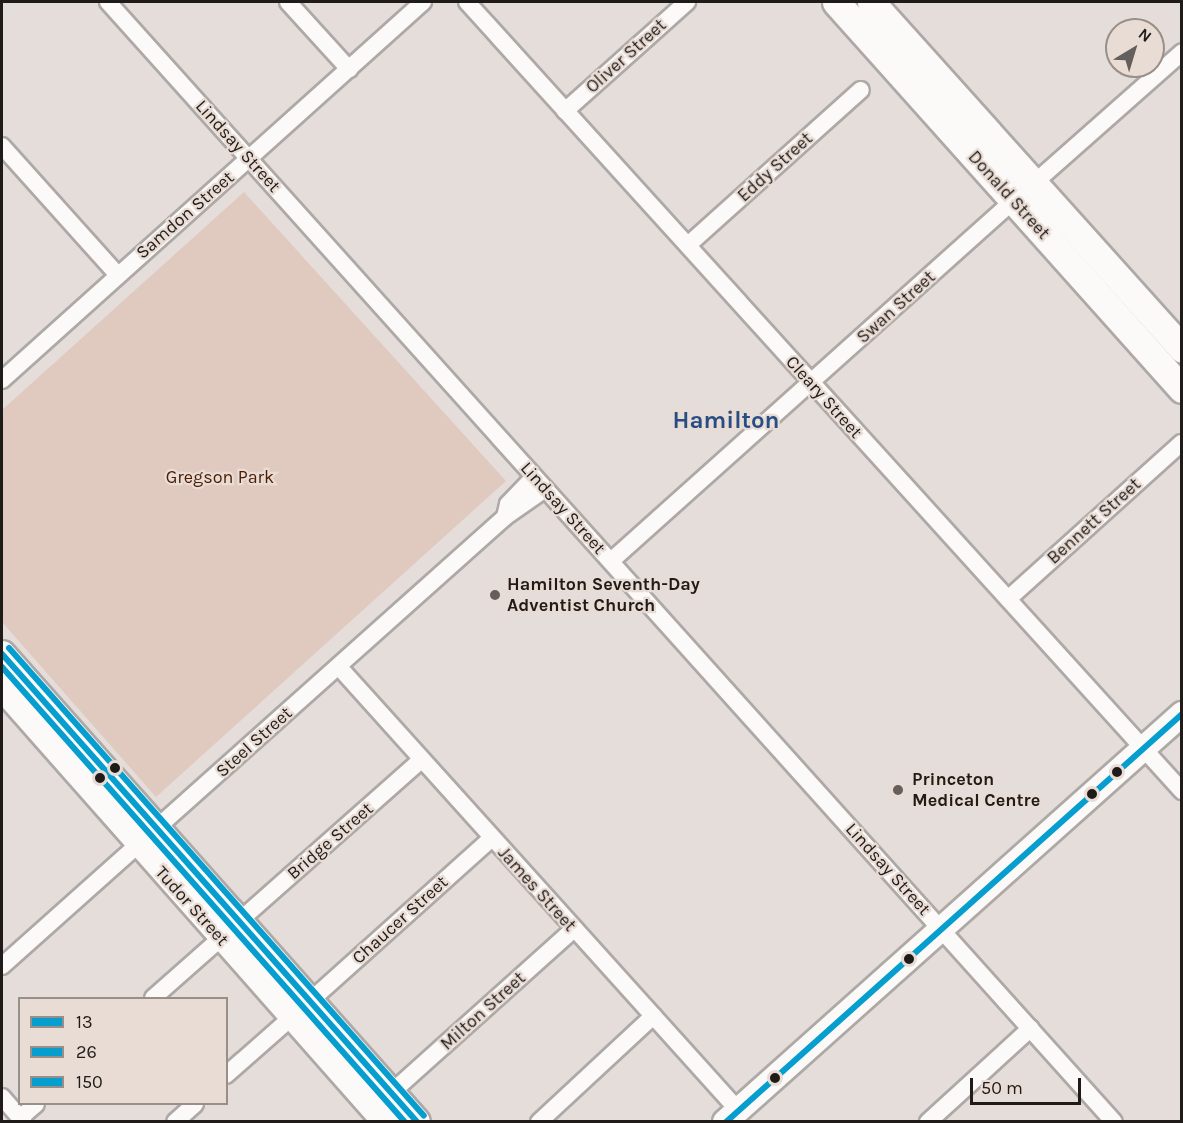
<!DOCTYPE html>
<html>
<head>
<meta charset="utf-8">
<style>
	body { margin:0 }
	#map { position:relative; width:1183px; height:1123px; overflow:hidden; background:#e4ddda; font-family:Karla,sans-serif }
	div>[style] { position:absolute }
	.green>* { inset:0; background:#e0cabf }
	.roads { filter:drop-shadow(2px 0 #aea9a6) drop-shadow(-2px 0 #aea9a6) drop-shadow(0 2px #aea9a6) drop-shadow(0 -2px #aea9a6) }
	.minor>* { height:16px; margin:-8px; padding:0 8px; transform-origin:8px; border-radius:8px; background:#fbfaf9 }
	.secondary>* { height:24px; margin:-12px; padding:0 12px; transform-origin:12px; border-radius:12px; background:#fbfaf9 }
	.primary>* { height:26px; margin:-13px; padding:0 13px; transform-origin:13px; border-radius:13px; background:#fbfaf9 }
	.trunk>* { height:27px; margin:-13.5px; padding:0 13.5px; transform-origin:13.5px; border-radius:13.5px; background:#fbfaf9 }
	.bus-1>* { height:6px; margin:-3px; padding:0 3px; transform-origin:3px; border-radius:3px; background:#059ecf }
	.bus-2>* { height:6px; margin:-3px; padding:0 3px; transform-origin:3px; border-radius:3px; background:#059ecf }
	.bus-3>* { height:6px; margin:-3px; padding:0 3px; transform-origin:3px; border-radius:3px; background:#059ecf }
	.dots>* { width:16px; height:16px; translate:-50% -50%; box-sizing:border-box; border:3px solid #e9dcd5; border-radius:50% }
	span { translate:-50% -50%; white-space:nowrap; text-align:center; line-height:1.15; -webkit-text-stroke:4.5px #e9dcd5; paint-order:stroke }
	.street-label { font-size:18px; color:#1f1b18 }
	.park-label { font-size:18px; color:#4c1b00 }
	.poi-label { font-size:18px; color:#1f1b18; font-weight:700 }
	.left { translate:0 -50%; text-align:left }
	.district-label { font-size:24px; color:#274e84; font-weight:700 }
	.frame { position:absolute; inset:0; border:3px solid #1f1b18; pointer-events:none }
	.legend { position:absolute; left:18px; top:997px; width:210px; height:108px; box-sizing:border-box; background:#e9dcd5; border:2px solid #988f89; margin:0; padding:8px 10px; list-style:none; font-size:18px; color:#1f1b18 }
	.legend li { display:flex; align-items:center; gap:12px; height:30px }
	.legend b { width:30px; border:2px solid #988f89 }
	.north { position:absolute; left:1105px; top:18px; width:60px; height:60px; box-sizing:border-box; background:#e9dcd5; border:2px solid #988f89; border-radius:50%; rotate:38deg; font-size:16px; font-weight:700; line-height:24px; text-align:center; color:#1f1b18 }
	.north::after { content:''; display:block; margin:auto; width:21px; height:27px; background:#645f5c; clip-path:polygon(50% 0,100% 100%,50% 72%,0 100%) }
	.scale { position:absolute; left:970px; top:1078px; width:111px; height:27px; box-sizing:border-box; border:3px solid #1f1b18; border-top:0; padding-left:8px; font-size:18px; line-height:21px; white-space:nowrap; color:#1f1b18; -webkit-text-stroke:4px #e9dcd5; paint-order:stroke }
</style>
</head>
<body>
<div id="map">
	<div class="green">
		<i style="clip-path:polygon(244px 192px,506px 481px,156px 797px,2px 622px,2px 410px)"></i>
	</div>
	<div class="roads">
		<div class="minor">
			<i style="left:108px;top:2px;width:1505px;rotate:48.07deg"></i>
			<i style="left:288px;top:2px;width:91px;rotate:47.7deg"></i>
			<i style="left:467px;top:2px;width:1065px;rotate:47.82deg"></i>
			<i style="left:565px;top:111px;width:164px;rotate:-41.8deg"></i>
			<i style="left:2px;top:146px;width:172px;rotate:48.1deg"></i>
			<i style="left:1033px;top:184px;width:199px;rotate:-41.5deg"></i>
			<i style="left:688px;top:245px;width:232px;rotate:-41.9deg"></i>
			<i style="left:2px;top:380px;width:566px;rotate:-41.92deg"></i>
			<i style="left:505px;top:517px;width:13px;rotate:-77deg"></i>
			<i style="left:508px;top:504px;width:37px;rotate:-46deg"></i>
			<i style="left:611px;top:561px;width:540px;rotate:-41.85deg"></i>
			<i style="left:1008px;top:599px;width:233px;rotate:-42deg"></i>
			<i style="left:339px;top:667px;width:596px;rotate:47.99deg"></i>
			<i style="left:238px;top:922px;width:244px;rotate:-41.5deg"></i>
			<i style="left:2px;top:966px;width:674px;rotate:-41.75deg"></i>
			<i style="left:505px;top:517px;width:49px;rotate:-35deg"></i>
			<i style="left:153px;top:998px;width:91px;rotate:-41.4deg"></i>
			<i style="left:309px;top:1002px;width:246px;rotate:-41.9deg"></i>
			<i style="left:226px;top:1075px;width:89px;rotate:-41.4deg"></i>
			<i style="left:391px;top:1093px;width:246px;rotate:-41.9deg"></i>
			<i style="left:2px;top:1097px;width:33px;rotate:49deg"></i>
			<i style="left:20px;top:1118px;width:21px;rotate:-41deg"></i>
			<i style="left:175px;top:1122px;width:27px;rotate:-42deg"></i>
			<i style="left:539px;top:1122px;width:156px;rotate:-42.9deg"></i>
			<i style="left:928px;top:1122px;width:139px;rotate:-42.4deg"></i>
		</div>
		<div class="secondary">
			<i style="left:725px;top:1122px;width:613px;rotate:-41.76deg"></i>
		</div>
		<div class="primary">
			<i style="left:2px;top:654px;width:625px;rotate:48.43deg"></i>
			<i style="left:2px;top:687px;width:580px;rotate:48.56deg"></i>
		</div>
		<div class="trunk">
			<i style="left:836px;top:2px;width:519px;rotate:48.2deg"></i>
			<i style="left:871px;top:2px;width:466px;rotate:48.1deg"></i>
		</div>
	</div>
	<div class="bus-1">
		<i style="left:2px;top:654px;width:625px;rotate:48.43deg"></i>
		<i style="left:726px;top:1122px;width:612px;rotate:-41.82deg"></i>
	</div>
	<div class="bus-2">
		<i style="left:2px;top:667px;width:608px;rotate:48.47deg"></i>
	</div>
	<div class="bus-3">
		<i style="left:9px;top:648px;width:625px;rotate:48.43deg"></i>
	</div>
	<div class="dots">
		<i style="left:495px;top:595px;background:#645f5c"></i>
		<i style="left:115px;top:768px;background:#1f1b18"></i>
		<i style="left:1117px;top:772px;background:#1f1b18"></i>
		<i style="left:100px;top:778px;background:#1f1b18"></i>
		<i style="left:898px;top:790px;background:#645f5c"></i>
		<i style="left:1092px;top:794px;background:#1f1b18"></i>
		<i style="left:909px;top:959px;background:#1f1b18"></i>
		<i style="left:775px;top:1078px;background:#1f1b18"></i>
	</div>
	<div class="street-label">
		<span style="left:626px;top:56px;rotate:-42deg">Oliver Street</span>
		<span style="left:238px;top:146px;rotate:48deg">Lindsay Street</span>
		<span style="left:775px;top:167px;rotate:-42deg">Eddy Street</span>
		<span style="left:1009px;top:195px;rotate:48deg">Donald Street</span>
		<span style="left:185px;top:215px;rotate:-41deg">Samdon Street</span>
		<span style="left:896px;top:307px;rotate:-42deg">Swan Street</span>
		<span style="left:824px;top:397px;rotate:48deg">Cleary Street</span>
		<span style="left:563px;top:508px;rotate:48deg">Lindsay Street</span>
		<span style="left:1094px;top:521px;rotate:-42deg">Bennett Street</span>
		<span style="left:254px;top:742px;rotate:-42deg">Steel Street</span>
		<span style="left:330px;top:841px;rotate:-41deg">Bridge Street</span>
		<span style="left:888px;top:869px;rotate:48deg">Lindsay Street</span>
		<span style="left:537px;top:889px;rotate:48deg">James Street</span>
		<span style="left:192px;top:906px;rotate:48deg">Tudor Street</span>
		<span style="left:400px;top:920px;rotate:-42deg">Chaucer Street</span>
		<span style="left:483px;top:1011px;rotate:-42deg">Milton Street</span>
	</div>
	<div class="park-label">
		<span style="left:220px;top:477px">Gregson Park</span>
	</div>
	<div class="poi-label">
		<span class="left" style="left:507px;top:595px">Hamilton Seventh-Day<br>Adventist Church</span>
		<span class="left" style="left:912px;top:790px">Princeton<br>Medical Centre</span>
	</div>
	<div class="district-label">
		<span style="left:726px;top:421px">Hamilton</span>
	</div>
	<div class="frame"></div>
	<ul class="legend">
	<li><b style="height:8px;background:#059ecf"></b>13</li>
	<li><b style="height:8px;background:#059ecf"></b>26</li>
	<li><b style="height:8px;background:#059ecf"></b>150</li>
	</ul>
	<div class="north">N</div>
	<div class="scale">50 m</div>
</div>
</body>
</html>
